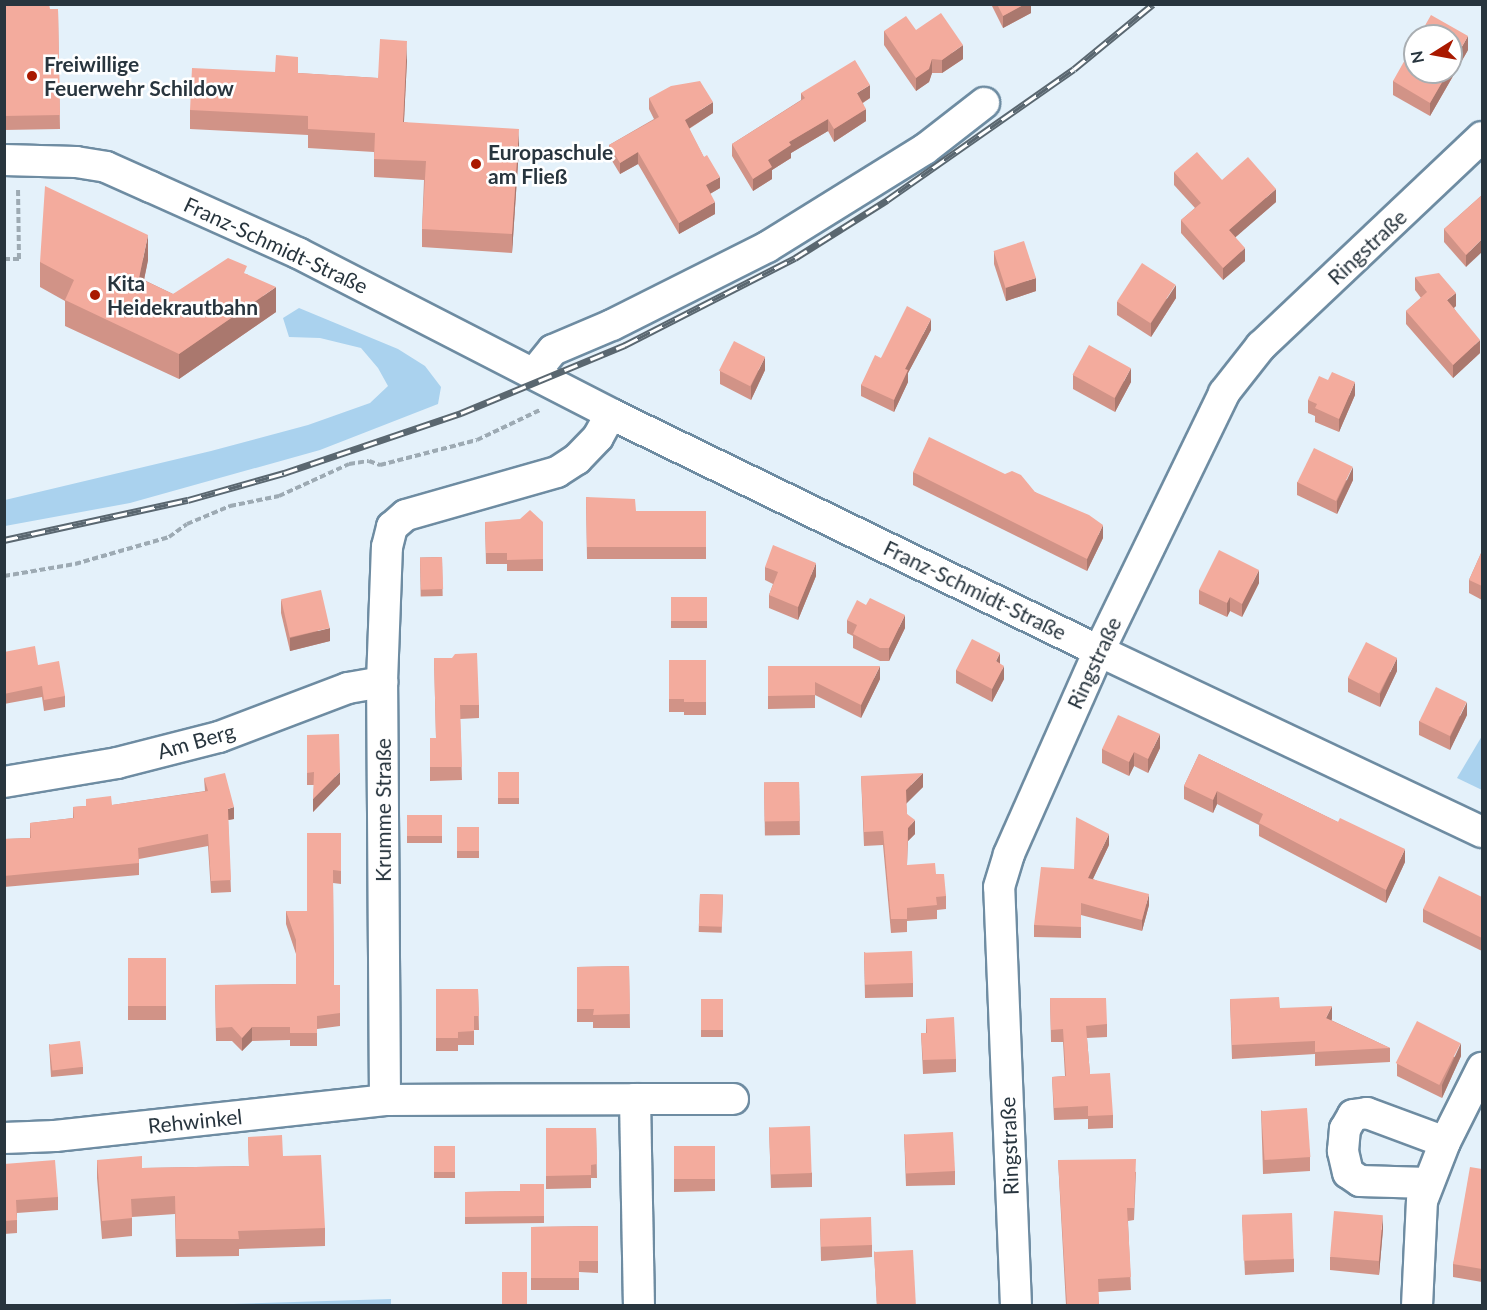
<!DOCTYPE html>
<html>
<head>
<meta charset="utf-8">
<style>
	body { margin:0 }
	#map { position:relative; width:1487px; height:1310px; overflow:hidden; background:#e4f1fa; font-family:Lato,sans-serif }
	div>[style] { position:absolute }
	.green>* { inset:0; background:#aad2ee }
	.path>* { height:4px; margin-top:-2px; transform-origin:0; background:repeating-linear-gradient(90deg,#9daab3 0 6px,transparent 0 9px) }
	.roads { filter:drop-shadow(2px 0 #6e8ca2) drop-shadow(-2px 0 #6e8ca2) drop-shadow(0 2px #6e8ca2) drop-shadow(0 -2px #6e8ca2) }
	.minor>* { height:30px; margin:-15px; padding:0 15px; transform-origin:15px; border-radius:15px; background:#fff }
	.rail>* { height:7px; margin-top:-3.5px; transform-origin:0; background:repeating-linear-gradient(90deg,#fff 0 14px,#5a6770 0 28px); box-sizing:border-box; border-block:2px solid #5a6770 }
	.wall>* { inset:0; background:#d19387; transform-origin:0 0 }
	.shaded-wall>* { inset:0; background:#aa786e }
	.building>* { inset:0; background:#f3ab9d; transform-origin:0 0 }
	.dots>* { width:16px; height:16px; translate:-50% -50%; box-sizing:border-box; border:3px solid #fff; border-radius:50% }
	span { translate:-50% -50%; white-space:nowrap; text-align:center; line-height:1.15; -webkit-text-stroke:5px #fff; paint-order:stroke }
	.poi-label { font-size:21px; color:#28353e; font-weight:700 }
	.left { translate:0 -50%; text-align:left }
	.street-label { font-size:21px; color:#28353e }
	.frame { position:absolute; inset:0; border:6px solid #28353e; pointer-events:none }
	.north { position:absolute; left:1403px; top:24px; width:60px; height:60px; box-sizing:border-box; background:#fff; border:2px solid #a9aeb2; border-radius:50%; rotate:259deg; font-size:16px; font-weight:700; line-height:24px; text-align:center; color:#28353e }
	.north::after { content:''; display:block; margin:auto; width:21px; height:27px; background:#a91900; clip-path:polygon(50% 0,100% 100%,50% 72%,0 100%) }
</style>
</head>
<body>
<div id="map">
	<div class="green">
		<i style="clip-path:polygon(299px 308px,398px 349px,425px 366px,441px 387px,438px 404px,320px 450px,130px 503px,5px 526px,5px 500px,211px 451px,308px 425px,370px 403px,388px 386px,378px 368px,361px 348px,320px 338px,289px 337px,283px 318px)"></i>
		<i style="clip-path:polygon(1482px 736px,1482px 790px,1457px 778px)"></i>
		<i style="clip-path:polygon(391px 1299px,391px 1306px,203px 1305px)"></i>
	</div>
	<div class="path">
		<i style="left:4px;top:259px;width:15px"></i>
		<i style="left:19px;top:259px;width:71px;rotate:-90.8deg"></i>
		<i style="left:4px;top:576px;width:72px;rotate:-9.6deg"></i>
		<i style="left:75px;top:564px;width:98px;rotate:-16deg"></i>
		<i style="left:169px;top:537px;width:22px;rotate:-36deg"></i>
		<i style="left:187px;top:524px;width:47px;rotate:-22.7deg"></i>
		<i style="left:230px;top:506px;width:50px;rotate:-11.5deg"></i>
		<i style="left:279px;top:496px;width:77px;rotate:-24.6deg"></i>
		<i style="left:349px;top:464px;width:20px;rotate:-9deg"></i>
		<i style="left:369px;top:461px;width:12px;rotate:20deg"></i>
		<i style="left:380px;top:465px;width:100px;rotate:-14.5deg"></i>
		<i style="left:477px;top:440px;width:70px;rotate:-25.5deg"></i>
	</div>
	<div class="roads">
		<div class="minor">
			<i style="left:4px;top:160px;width:72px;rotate:1.6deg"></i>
			<i style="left:76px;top:162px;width:30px;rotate:9deg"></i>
			<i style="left:106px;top:167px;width:49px;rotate:24deg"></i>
			<i style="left:151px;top:187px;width:161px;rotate:24.2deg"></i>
			<i style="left:298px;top:253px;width:352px;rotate:27.2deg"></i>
			<i style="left:611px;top:414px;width:543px;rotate:25.9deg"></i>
			<i style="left:1099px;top:651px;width:424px;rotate:25.3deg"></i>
			<i style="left:535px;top:372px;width:28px;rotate:-51deg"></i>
			<i style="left:553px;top:350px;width:64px;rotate:-23deg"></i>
			<i style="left:612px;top:325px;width:174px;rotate:-26.7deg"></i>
			<i style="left:767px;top:247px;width:186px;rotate:-31.8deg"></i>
			<i style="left:925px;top:149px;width:75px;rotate:-37.9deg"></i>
			<i style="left:4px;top:782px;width:115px;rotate:-9.5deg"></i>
			<i style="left:117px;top:763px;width:105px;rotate:-14.3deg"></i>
			<i style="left:219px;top:737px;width:138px;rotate:-20.8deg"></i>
			<i style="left:348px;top:688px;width:35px;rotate:-10deg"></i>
			<i style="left:635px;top:1099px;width:98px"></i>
			<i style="left:385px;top:1100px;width:418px;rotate:-90.4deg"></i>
			<i style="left:382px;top:682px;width:135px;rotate:-87.9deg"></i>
			<i style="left:387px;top:547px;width:21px;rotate:-76deg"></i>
			<i style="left:392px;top:527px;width:18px;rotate:-41deg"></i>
			<i style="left:406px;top:515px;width:157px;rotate:-15.9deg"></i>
			<i style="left:557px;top:472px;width:24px;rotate:-33deg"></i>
			<i style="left:577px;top:459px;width:30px;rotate:-46deg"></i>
			<i style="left:598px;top:437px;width:26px;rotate:-61deg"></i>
			<i style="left:4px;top:1138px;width:51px;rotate:-2.2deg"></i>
			<i style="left:55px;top:1136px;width:332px;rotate:-6.2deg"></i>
			<i style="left:385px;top:1100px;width:250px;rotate:-0.2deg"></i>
			<i style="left:635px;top:1099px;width:207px;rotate:88.9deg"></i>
			<i style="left:1428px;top:1183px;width:68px;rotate:-178.3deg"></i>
			<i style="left:1360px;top:1181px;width:14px;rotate:-146deg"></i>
			<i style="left:1348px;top:1173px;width:23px;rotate:-103deg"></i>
			<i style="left:1343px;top:1151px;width:22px;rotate:-85deg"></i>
			<i style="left:1345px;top:1129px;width:16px;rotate:-60deg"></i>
			<i style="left:1353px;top:1115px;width:14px;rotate:-8deg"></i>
			<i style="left:1367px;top:1113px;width:83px;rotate:20.4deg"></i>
			<i style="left:1016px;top:1306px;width:419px;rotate:-92.3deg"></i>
			<i style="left:999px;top:887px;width:34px;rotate:-73deg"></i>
			<i style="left:1009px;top:854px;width:222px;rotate:-66.1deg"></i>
			<i style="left:1099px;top:651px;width:287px;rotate:-64.1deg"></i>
			<i style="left:1224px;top:393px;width:60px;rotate:-51.8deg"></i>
			<i style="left:1261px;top:346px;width:304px;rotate:-43.4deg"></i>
			<i style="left:1417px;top:1306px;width:105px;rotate:-87.3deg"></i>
			<i style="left:1422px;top:1201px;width:63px;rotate:-68.7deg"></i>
			<i style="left:1445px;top:1142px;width:83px;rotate:-63.4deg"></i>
		</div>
	</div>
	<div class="rail">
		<i style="left:4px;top:540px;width:188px;rotate:-12.3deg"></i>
		<i style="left:188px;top:500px;width:100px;rotate:-15.7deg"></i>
		<i style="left:284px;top:473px;width:187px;rotate:-18.7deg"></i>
		<i style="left:461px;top:413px;width:178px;rotate:-22.5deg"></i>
		<i style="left:625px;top:345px;width:191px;rotate:-27.1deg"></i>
		<i style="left:795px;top:258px;width:109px;rotate:-32.2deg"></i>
		<i style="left:887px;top:200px;width:228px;rotate:-35deg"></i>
		<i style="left:1074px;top:69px;width:102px;rotate:-39.4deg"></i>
	</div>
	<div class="wall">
		<i style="clip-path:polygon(4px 4px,50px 9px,58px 9px,60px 129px,4px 130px)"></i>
		<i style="clip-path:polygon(102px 4px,134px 4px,102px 6px)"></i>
		<i style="clip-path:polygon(991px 4px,1031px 4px,1031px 13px,1003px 28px)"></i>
		<i style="clip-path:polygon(916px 30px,963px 59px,942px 73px,932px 73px,929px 82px,916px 91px,884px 45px,884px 31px)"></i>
		<i style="clip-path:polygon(1468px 50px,1430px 116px,1393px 95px,1393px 81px)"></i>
		<i style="clip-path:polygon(407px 59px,404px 122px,519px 148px,512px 253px,422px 247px,422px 229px,424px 180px,374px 177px,374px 152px,308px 148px,308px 135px,190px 129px,190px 110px,298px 73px,378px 78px)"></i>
		<i style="clip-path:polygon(801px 93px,870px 98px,863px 103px,866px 121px,834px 142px,828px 131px,791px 153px,791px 158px,772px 170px,772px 179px,753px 191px,732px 156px,732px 144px,801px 100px)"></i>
		<i style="clip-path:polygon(649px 98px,713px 113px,689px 129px,720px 188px,710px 194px,715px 214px,679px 234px,638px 164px,620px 174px,609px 156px,609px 145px,654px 119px,649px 109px)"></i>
		<i style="clip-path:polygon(1174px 172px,1222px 180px,1276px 202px,1235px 237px,1245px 261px,1223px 280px,1181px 233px,1181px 220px,1195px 208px,1174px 185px)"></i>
		<i style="clip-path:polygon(1482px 195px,1466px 267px,1444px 242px,1444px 229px)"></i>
		<i style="clip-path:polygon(994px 251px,1036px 291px,1006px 301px,994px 264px)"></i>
		<i style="clip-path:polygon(148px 260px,144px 280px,173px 294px,247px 274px,276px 312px,179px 379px,65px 326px,65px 301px,40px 287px,40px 262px)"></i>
		<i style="clip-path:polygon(1415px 277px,1456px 306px,1454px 308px,1480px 353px,1453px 378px,1406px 324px,1406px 311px,1421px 298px,1415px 290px)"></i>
		<i style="clip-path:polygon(1176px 298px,1151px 337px,1117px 315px,1117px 302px)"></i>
		<i style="clip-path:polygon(931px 330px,908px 373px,908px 382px,894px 412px,861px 396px,861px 385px,881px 358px)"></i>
		<i style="clip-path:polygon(765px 370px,751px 400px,720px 384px,720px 371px)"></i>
		<i style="clip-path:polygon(1073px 375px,1131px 382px,1115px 412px,1073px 389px)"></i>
		<i style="clip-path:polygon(1355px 395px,1339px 432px,1315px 422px,1315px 416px,1308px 413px,1308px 400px)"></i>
		<i style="clip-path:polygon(913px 472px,1035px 492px,1103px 538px,1087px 571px,913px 485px)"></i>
		<i style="clip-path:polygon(1353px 480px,1337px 514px,1297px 495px,1297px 482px)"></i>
		<i style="clip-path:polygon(586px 497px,636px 511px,706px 511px,706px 559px,587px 559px)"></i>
		<i style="clip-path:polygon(485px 522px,543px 522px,543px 571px,507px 571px,507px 564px,486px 564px)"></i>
		<i style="clip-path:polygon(1482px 551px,1482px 600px,1469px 593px,1469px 580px)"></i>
		<i style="left:442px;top:557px;width:39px;height:22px;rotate:89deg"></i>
		<i style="clip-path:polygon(765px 567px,816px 576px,798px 620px,769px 608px,769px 595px,773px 584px,765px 580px)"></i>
		<i style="clip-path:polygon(1259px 583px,1242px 617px,1230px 611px,1227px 617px,1199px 604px,1199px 590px)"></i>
		<i style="left:707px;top:597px;width:31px;height:36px;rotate:90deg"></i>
		<i style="clip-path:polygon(281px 600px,330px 641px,290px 651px,281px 613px)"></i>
		<i style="clip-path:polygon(847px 620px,905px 628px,889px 661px,880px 661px,853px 648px,853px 636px,847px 633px)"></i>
		<i style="clip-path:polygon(4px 652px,38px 665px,65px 696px,65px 707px,44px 711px,42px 697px,4px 704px)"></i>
		<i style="clip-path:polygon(434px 658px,479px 705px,479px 718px,460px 719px,462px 780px,430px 781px,430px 738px,436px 738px)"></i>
		<i style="clip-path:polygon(669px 660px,706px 660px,706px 715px,684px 715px,684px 712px,669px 712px)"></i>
		<i style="clip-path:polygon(1000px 664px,1004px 679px,992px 702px,956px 683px,956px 670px)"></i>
		<i style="clip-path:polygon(768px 666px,880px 679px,861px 718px,815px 695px,815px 708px,768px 709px)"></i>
		<i style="clip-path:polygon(1397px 671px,1380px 707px,1348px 692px,1348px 678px)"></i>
		<i style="clip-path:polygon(1467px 715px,1450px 750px,1419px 735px,1419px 721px)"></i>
		<i style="clip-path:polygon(307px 735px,340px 784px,313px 812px,314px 785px,307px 785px)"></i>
		<i style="clip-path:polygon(1160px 748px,1148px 773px,1134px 766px,1129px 776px,1102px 763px,1102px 749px)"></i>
		<i style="clip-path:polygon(1199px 754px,1338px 822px,1405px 862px,1386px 903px,1259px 836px,1259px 825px,1217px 804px,1213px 813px,1184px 799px,1184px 786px)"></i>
		<i style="left:498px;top:772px;width:21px;height:32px"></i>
		<i style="clip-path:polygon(861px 776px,923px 787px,906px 803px,907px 814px,915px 834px,908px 841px,907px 865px,936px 874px,946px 896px,946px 909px,937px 910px,937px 919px,907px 921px,907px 932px,891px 933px,883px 845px,864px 846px)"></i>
		<i style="clip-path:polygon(204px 778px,234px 819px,228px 820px,231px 892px,211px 893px,208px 846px,139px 859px,139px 875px,4px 887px,4px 839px,30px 838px,30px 823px,73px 818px,73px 807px,86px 806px,86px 799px,112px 805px,205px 791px)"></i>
		<i style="left:799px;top:782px;width:53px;height:35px;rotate:89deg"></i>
		<i style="left:407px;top:815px;width:35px;height:28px"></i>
		<i style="left:479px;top:827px;width:31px;height:22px;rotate:90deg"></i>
		<i style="clip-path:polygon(341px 833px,341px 884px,333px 883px,334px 985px,340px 985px,340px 1026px,317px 1029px,317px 1046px,290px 1046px,290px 1040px,252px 1041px,242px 1051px,232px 1041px,216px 1041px,215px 985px,296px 984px,296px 954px,286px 924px,286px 911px,307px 911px)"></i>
		<i style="clip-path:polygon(1109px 845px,1093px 879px,1149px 905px,1142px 931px,1081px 915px,1081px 938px,1034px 937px,1034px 925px,1074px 869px)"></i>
		<i style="left:700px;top:894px;width:23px;height:38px;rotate:2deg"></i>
		<i style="clip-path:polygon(1482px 897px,1482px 951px,1423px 922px,1423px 909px)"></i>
		<i style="clip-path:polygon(864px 952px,913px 983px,913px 997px,865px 998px)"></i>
		<i style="left:128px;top:958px;width:38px;height:62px"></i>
		<i style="clip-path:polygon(629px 966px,630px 1028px,593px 1028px,593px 1022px,577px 1022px,577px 967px)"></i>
		<i style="clip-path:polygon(436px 989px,478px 989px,479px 1030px,474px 1030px,474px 1045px,458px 1045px,458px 1051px,436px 1051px)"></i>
		<i style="clip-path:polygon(1050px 998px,1107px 1024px,1107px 1037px,1087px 1038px,1090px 1074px,1113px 1115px,1113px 1128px,1088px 1129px,1088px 1119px,1054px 1120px,1052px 1077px,1065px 1076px,1063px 1042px,1051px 1042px)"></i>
		<i style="left:701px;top:999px;width:22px;height:38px"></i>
		<i style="clip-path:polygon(1230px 999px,1332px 1019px,1331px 1020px,1390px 1048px,1390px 1062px,1315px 1066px,1315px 1054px,1232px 1059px)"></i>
		<i style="clip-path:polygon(926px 1019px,956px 1059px,956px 1072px,923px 1074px,921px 1033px,926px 1033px)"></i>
		<i style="clip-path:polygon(49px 1044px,83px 1067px,83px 1074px,51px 1077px)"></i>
		<i style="clip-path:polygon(1461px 1056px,1442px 1098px,1397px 1076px,1397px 1063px)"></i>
		<i style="clip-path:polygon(1261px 1110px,1310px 1157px,1310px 1171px,1263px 1174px)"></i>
		<i style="clip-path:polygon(769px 1127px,812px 1173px,812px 1187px,771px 1188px)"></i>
		<i style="clip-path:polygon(546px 1128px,596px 1128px,597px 1178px,591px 1178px,591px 1188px,546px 1189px)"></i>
		<i style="clip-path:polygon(904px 1134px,955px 1171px,955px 1185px,906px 1186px)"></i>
		<i style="clip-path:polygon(248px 1137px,283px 1156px,325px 1228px,325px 1246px,239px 1249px,239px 1256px,176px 1257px,175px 1214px,132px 1217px,132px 1236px,102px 1239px,97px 1178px,97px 1160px,142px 1168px,249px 1166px)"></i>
		<i style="left:434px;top:1146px;width:21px;height:32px"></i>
		<i style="clip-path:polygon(674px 1146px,715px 1177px,715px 1191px,674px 1192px)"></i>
		<i style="clip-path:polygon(1058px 1160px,1136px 1172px,1134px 1220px,1128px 1221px,1131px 1290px,1098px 1292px,1099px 1305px,1066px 1305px)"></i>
		<i style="clip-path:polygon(4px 1164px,58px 1197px,58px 1210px,17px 1213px,17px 1233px,4px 1234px)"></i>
		<i style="clip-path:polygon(1482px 1169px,1482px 1282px,1453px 1277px,1453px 1264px)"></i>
		<i style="clip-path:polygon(544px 1184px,544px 1223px,465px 1224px,465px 1192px,520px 1191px)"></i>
		<i style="clip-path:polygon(1242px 1216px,1294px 1259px,1294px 1272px,1245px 1275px)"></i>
		<i style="clip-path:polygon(820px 1220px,872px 1245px,872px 1257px,821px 1261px)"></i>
		<i style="clip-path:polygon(598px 1226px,598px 1273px,579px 1272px,579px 1290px,531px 1290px,531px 1227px)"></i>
		<i style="clip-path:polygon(1383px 1229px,1379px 1275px,1330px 1270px,1330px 1257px)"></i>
		<i style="clip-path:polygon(874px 1251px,916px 1305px,877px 1305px)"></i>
	</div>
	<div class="shaded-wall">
		<i style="clip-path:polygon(1025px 4px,1031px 4px,1031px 13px,1003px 28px,1003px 16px)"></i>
		<i style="clip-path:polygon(1468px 36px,1468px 50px,1430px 116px,1430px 103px,1448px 72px,1451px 72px,1451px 66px)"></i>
		<i style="clip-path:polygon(407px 41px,407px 59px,403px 140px,403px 122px)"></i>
		<i style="clip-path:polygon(963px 45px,963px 59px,942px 73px,942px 60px)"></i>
		<i style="clip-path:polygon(932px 59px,932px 73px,929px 82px,916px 91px,916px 78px)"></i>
		<i style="clip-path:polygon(870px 85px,870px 98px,857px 106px,857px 93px)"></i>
		<i style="clip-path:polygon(713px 102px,713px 113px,685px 131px,685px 120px)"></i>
		<i style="clip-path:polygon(866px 109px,866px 121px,834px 142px,834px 129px)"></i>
		<i style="clip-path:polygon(828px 119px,828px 131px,791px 153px,791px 158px,772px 170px,772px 179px,753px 191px,753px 179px,768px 160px,789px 142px)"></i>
		<i style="clip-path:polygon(519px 129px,519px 148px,512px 253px,512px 234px)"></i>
		<i style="clip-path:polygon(638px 152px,638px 164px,620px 174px,620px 163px)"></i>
		<i style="clip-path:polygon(720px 177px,720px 188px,706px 196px,706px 185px)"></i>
		<i style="clip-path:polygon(1276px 189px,1276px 202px,1229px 243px,1229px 230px)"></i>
		<i style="clip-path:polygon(715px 202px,715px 214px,679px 234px,679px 223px)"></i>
		<i style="clip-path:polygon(148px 235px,148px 260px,139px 304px,139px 278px)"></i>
		<i style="clip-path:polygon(1482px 239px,1482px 252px,1466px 267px,1466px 255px)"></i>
		<i style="clip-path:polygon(1245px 248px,1245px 261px,1223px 280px,1223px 268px)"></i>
		<i style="clip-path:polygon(1036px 278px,1036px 291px,1006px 301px,1006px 287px)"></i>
		<i style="clip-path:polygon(1176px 285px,1176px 298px,1151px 337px,1151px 323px)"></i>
		<i style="clip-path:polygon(276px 287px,276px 312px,179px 379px,179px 354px)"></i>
		<i style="clip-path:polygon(1456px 293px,1456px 306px,1447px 313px,1447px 300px)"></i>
		<i style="clip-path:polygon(931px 319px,931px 330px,908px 373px,908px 382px,894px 412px,894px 400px,905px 369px)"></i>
		<i style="clip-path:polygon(1480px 340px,1480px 353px,1453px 378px,1453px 365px)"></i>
		<i style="clip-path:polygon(765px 357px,765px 370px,751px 400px,751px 386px)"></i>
		<i style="clip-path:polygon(1131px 368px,1131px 382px,1115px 412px,1115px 398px)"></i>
		<i style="clip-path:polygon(1355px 382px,1355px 395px,1339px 432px,1339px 419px)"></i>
		<i style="clip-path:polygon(1353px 467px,1353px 480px,1337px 514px,1337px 501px)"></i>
		<i style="clip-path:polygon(1103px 525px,1103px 538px,1087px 571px,1087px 559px)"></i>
		<i style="clip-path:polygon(816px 563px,816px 576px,798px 620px,798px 607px)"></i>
		<i style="clip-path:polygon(1259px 570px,1259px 583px,1242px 617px,1242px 604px)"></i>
		<i style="clip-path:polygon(1230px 597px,1230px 611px,1227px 617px,1227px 603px)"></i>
		<i style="clip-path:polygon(905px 615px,905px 628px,889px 661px,889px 648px)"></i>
		<i style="clip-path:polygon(330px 628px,330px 641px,290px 651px,290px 638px)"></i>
		<i style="clip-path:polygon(1000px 653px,1000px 667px,996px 661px)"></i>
		<i style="clip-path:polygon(1397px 658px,1397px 671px,1380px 707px,1380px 694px)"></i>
		<i style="clip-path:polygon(880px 666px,880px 679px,861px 718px,861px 705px)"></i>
		<i style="clip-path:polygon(1004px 666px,1004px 679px,992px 702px,992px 689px)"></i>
		<i style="clip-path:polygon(1467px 702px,1467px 715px,1450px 750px,1450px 737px)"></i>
		<i style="clip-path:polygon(1160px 734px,1160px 748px,1148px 773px,1148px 759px)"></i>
		<i style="clip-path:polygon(1134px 752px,1134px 766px,1129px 776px,1129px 762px)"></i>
		<i style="clip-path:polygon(340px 772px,340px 784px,313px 812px,313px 799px)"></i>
		<i style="clip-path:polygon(923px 773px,923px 787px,906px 804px,906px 790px)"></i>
		<i style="clip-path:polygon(1217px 791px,1217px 804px,1213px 813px,1213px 800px)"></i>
		<i style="clip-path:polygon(234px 807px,234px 819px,228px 820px,228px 809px)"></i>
		<i style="clip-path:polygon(915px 820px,915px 834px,908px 841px,908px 828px)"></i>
		<i style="clip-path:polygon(1109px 834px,1109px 845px,1088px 889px,1088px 878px)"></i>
		<i style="clip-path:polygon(1405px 849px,1405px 862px,1386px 903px,1386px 890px)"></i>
		<i style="clip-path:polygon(1149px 894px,1149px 905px,1142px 931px,1142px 920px)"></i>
		<i style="clip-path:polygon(1332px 1006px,1332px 1019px,1326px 1031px,1326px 1018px)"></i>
		<i style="clip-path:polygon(252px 1027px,252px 1041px,242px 1051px,242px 1038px)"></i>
		<i style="clip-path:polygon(1461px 1043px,1461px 1056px,1442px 1098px,1442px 1085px)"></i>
		<i style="clip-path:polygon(1383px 1215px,1383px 1229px,1379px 1275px,1379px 1261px)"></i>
	</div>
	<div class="building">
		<i style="clip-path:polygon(4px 4px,49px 4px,50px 9px,58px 9px,60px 115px,4px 116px)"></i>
		<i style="clip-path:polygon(997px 4px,1025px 4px,1003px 16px)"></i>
		<i style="clip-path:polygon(941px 13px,963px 45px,942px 60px,932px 59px,929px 69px,916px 78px,884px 31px,906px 16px,916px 30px)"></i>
		<i style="clip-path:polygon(1431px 15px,1468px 36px,1451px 66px,1451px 36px,1419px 36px)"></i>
		<i style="clip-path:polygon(380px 39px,407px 41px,403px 122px,519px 129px,512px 234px,422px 229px,426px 161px,374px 159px,375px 133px,308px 129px,308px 116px,190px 110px,192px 68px,275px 72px,276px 55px,298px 57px,298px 73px,378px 78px)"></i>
		<i style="clip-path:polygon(1415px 42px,1415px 72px,1448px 72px,1430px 103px,1393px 81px)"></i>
		<i style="clip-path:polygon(855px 60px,870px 85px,857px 93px,866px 109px,834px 129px,828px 119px,789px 142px,791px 145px,768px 160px,772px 167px,753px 179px,732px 144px,805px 98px,801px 93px)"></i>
		<i style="clip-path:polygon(700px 81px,713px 102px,685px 120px,704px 157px,707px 155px,720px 177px,706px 185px,715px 202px,679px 223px,638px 152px,620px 163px,609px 145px,659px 117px,649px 98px,671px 86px)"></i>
		<i style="clip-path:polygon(1197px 152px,1222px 180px,1248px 157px,1276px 189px,1229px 230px,1245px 248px,1223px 268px,1181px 220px,1201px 203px,1174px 172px)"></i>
		<i style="clip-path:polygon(45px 186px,148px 235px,139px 278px,173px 294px,228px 258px,247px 266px,244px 273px,276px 287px,179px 354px,65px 300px,74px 280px,40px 262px)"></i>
		<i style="clip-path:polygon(1482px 195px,1482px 239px,1466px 255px,1444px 229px)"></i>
		<i style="left:1024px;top:241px;width:39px;height:32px;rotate:72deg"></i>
		<i style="left:1142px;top:263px;width:40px;height:46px;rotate:33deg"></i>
		<i style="clip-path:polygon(1439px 273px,1456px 293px,1447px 300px,1480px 340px,1453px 365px,1406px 311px,1427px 292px,1415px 277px)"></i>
		<i style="clip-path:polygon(907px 306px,931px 319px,905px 369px,908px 370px,894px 400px,861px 385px,875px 355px,881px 358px)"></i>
		<i style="left:734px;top:341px;width:35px;height:33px;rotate:27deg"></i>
		<i style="left:1089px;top:345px;width:48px;height:34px;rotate:29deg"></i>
		<i style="clip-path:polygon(1332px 372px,1355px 382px,1339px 419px,1315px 408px,1317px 404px,1308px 400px,1319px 376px,1328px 380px)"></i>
		<i style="clip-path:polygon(929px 437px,1005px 474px,1012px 471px,1021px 475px,1035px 492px,1089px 515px,1103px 525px,1087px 559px,913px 472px)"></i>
		<i style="left:1314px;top:448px;width:43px;height:38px;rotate:26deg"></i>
		<i style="clip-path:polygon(586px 497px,635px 499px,636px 511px,706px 511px,706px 547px,587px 547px)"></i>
		<i style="clip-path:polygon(530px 510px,543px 522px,543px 559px,507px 560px,507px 553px,486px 553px,485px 522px,520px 519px)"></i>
		<i style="clip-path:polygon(773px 545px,816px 563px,798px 607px,769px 595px,778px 572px,765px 567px)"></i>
		<i style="clip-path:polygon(1219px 550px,1259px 570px,1242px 604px,1230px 597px,1227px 603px,1199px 590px)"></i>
		<i style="clip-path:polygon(1482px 551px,1482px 586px,1469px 580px)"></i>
		<i style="left:442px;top:557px;width:32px;height:22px;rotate:88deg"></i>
		<i style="left:321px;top:590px;width:39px;height:41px;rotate:77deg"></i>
		<i style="left:707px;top:597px;width:24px;height:36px;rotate:90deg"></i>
		<i style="clip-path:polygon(870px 598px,905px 615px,889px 648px,880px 648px,853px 634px,857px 625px,847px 620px,857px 600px,866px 605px)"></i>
		<i style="clip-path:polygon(972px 639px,1000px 653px,996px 661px,1004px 666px,992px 689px,956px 670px)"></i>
		<i style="left:1366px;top:642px;width:35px;height:40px;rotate:27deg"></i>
		<i style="clip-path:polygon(35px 646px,38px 665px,59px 661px,65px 696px,44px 700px,42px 686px,4px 694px,4px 652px)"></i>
		<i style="clip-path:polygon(477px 653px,479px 705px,460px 705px,462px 767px,430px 767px,430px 738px,436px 738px,434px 658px,452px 658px,455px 654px)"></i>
		<i style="clip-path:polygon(669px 660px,706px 660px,706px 702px,684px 702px,684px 699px,669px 699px)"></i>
		<i style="clip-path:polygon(768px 666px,880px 666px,861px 705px,815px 682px,815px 695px,768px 696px)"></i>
		<i style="left:1436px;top:687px;width:34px;height:38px;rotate:26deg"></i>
		<i style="clip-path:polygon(1118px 715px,1160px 734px,1148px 759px,1134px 752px,1129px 762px,1102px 749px)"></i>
		<i style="clip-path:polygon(339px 734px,340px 772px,313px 799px,314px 772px,307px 773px,307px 735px)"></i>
		<i style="clip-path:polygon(1199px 754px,1338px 822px,1340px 818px,1405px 849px,1386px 890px,1259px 823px,1263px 814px,1217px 791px,1213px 800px,1184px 786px)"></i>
		<i style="left:498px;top:772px;width:21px;height:26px"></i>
		<i style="clip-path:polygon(225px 773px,234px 807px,228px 809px,231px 880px,211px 881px,208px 834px,138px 848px,139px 863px,4px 876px,4px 839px,31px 838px,30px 823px,74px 818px,73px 807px,86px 806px,86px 799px,111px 796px,112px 805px,208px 791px,204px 778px)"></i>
		<i style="clip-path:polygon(923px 773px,906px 790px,907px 814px,915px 820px,908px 828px,907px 865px,935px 863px,936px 874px,944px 874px,946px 896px,936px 897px,937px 905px,907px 908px,907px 919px,891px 919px,883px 831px,864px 832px,861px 776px)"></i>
		<i style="left:799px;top:782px;width:39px;height:35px;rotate:89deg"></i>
		<i style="left:407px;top:815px;width:35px;height:21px"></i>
		<i style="clip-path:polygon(1076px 817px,1109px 834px,1088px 878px,1149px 894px,1142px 920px,1081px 903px,1081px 927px,1034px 925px,1041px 867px,1074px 869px)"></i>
		<i style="left:479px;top:827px;width:24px;height:22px;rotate:90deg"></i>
		<i style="clip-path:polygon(307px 833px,341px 833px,341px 871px,333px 870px,334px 985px,340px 985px,340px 1013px,317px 1016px,317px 1033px,290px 1033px,290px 1027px,252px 1027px,242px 1038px,232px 1027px,216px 1028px,215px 985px,296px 984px,296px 940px,286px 911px,307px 911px)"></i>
		<i style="clip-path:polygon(1439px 876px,1482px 897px,1482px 938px,1423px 909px)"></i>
		<i style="left:700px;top:894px;width:23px;height:32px;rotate:2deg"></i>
		<i style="left:912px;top:951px;width:32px;height:48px;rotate:88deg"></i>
		<i style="left:128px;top:958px;width:38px;height:48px"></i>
		<i style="clip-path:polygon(629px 966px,630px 1014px,593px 1015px,594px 1009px,577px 1009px,577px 967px)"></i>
		<i style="clip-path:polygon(436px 989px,478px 989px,479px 1016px,474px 1016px,474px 1031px,458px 1032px,458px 1038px,436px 1038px)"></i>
		<i style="clip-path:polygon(1279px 997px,1280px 1008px,1332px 1006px,1326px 1018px,1390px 1048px,1315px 1052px,1315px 1041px,1232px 1045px,1230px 999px)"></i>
		<i style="clip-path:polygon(1050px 998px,1106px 998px,1107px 1024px,1086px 1026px,1090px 1074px,1110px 1073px,1113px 1115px,1088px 1116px,1088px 1106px,1054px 1108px,1052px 1077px,1066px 1076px,1063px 1029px,1051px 1030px)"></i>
		<i style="left:701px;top:999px;width:22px;height:31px"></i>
		<i style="clip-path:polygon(954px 1017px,956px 1059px,923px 1060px,921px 1033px,927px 1033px,926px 1019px)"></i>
		<i style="left:1417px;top:1021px;width:49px;height:47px;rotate:27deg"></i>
		<i style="left:80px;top:1041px;width:26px;height:31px;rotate:83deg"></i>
		<i style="left:1307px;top:1108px;width:49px;height:46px;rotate:86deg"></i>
		<i style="left:810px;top:1126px;width:47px;height:41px;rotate:88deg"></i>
		<i style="clip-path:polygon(546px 1128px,596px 1128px,597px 1164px,591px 1165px,591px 1175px,546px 1176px)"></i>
		<i style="left:953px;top:1132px;width:39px;height:49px;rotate:87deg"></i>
		<i style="clip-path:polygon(282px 1135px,283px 1156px,321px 1155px,325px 1228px,238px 1231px,239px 1239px,176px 1239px,175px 1196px,131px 1199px,132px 1218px,102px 1221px,97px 1160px,142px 1156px,142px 1168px,249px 1166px,248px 1137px)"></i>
		<i style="left:434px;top:1146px;width:21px;height:26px"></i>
		<i style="left:674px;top:1146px;width:41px;height:33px"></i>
		<i style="clip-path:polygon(1136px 1159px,1134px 1208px,1127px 1208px,1131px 1277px,1098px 1279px,1099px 1305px,1067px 1305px,1058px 1160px)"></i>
		<i style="clip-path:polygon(55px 1160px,58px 1197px,16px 1200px,17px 1220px,4px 1221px,4px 1164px)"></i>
		<i style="clip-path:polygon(1470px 1167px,1482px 1169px,1482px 1269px,1453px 1264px)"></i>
		<i style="clip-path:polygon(520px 1184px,544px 1184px,544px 1216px,465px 1217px,465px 1192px,520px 1191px)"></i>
		<i style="left:1334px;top:1211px;width:49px;height:46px;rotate:5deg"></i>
		<i style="left:1292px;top:1213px;width:46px;height:50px;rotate:88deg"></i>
		<i style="left:871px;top:1217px;width:28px;height:51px;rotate:88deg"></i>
		<i style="clip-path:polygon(598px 1226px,598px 1261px,579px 1261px,579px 1278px,531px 1278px,531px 1227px)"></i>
		<i style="left:913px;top:1250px;width:55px;height:39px;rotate:87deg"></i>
		<i style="left:502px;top:1272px;width:25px;height:33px"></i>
	</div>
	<div class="dots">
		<i style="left:32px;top:76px;background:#a91900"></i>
		<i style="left:476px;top:164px;background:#a91900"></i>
		<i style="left:95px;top:295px;background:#a91900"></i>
	</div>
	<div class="poi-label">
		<span class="left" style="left:44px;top:76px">Freiwillige<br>Feuerwehr Schildow</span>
		<span class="left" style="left:488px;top:164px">Europaschule<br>am Fließ</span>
		<span class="left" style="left:107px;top:295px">Kita<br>Heidekrautbahn</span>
	</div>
	<div class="street-label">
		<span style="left:276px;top:245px;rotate:25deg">Franz-Schmidt-Straße</span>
		<span style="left:1367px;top:247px;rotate:-43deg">Ringstraße</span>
		<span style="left:975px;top:590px;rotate:26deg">Franz-Schmidt-Straße</span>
		<span style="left:1094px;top:663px;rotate:-65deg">Ringstraße</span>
		<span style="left:196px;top:741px;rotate:-16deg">Am Berg</span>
		<span style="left:383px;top:810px;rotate:-90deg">Krumme Straße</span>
		<span style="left:195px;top:1121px;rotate:-6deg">Rehwinkel</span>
		<span style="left:1009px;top:1146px;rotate:-92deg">Ringstraße</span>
	</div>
	<div class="frame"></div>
	<div class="north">N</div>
</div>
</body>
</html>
